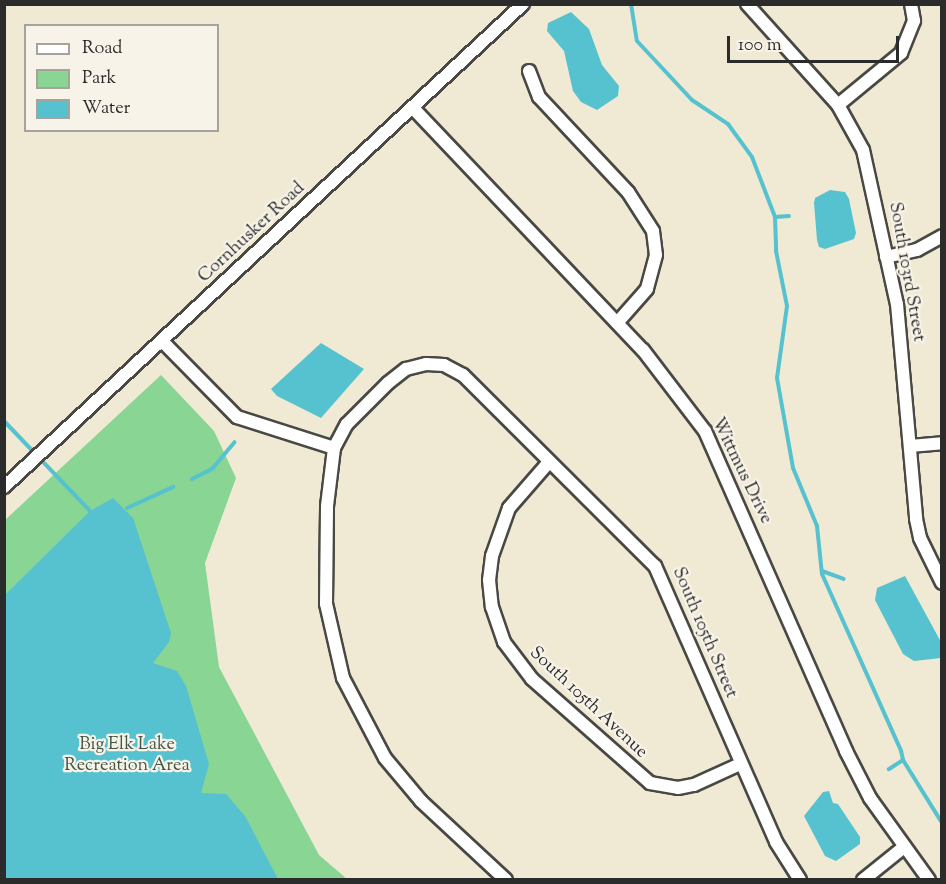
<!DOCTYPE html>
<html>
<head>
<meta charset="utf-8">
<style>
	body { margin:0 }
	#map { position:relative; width:946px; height:884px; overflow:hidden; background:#f0ead4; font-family:"Sorts Mill Goudy",serif }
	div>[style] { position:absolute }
	.green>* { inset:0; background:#89d593 }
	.water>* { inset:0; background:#56c2cf }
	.stream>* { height:4px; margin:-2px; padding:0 2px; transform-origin:2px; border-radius:2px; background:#56c2cf }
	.roads { filter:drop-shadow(2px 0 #494844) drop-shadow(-2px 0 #494844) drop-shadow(0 2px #494844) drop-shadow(0 -2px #494844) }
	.minor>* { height:12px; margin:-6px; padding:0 6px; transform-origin:6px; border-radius:6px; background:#fff }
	span { translate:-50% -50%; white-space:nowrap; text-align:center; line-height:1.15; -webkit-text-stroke:4.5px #f7f3e8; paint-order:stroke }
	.street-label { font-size:18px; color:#2b2b2b }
	.park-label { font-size:18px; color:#425645 }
	.frame { position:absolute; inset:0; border:6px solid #2b2b2b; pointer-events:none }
	.legend { position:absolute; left:24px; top:24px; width:195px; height:108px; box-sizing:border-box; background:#f7f3e8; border:2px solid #a5a39c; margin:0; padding:8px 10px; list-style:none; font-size:18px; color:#2b2b2b }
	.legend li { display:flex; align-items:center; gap:12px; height:30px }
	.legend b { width:30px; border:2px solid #a5a39c }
	.scale { position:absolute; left:727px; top:36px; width:172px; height:27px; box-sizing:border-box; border:3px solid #2b2b2b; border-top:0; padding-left:8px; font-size:18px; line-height:21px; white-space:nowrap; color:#2b2b2b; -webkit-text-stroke:4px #f7f3e8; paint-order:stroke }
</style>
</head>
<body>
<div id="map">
	<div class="green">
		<i style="clip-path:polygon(161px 375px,214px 431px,236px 478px,205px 563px,219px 667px,319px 855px,347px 879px,5px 880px,5px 520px)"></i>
	</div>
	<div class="water">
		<i style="clip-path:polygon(571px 12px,589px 29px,602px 65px,619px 86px,618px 96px,597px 110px,581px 102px,573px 91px,564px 51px,547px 31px,548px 23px)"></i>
		<i style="clip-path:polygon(830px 190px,845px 192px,849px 199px,856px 233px,854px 239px,825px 249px,819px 247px,817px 240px,814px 203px,815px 198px)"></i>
		<i style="clip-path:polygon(321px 343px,364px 369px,321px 418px,277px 396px,271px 389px)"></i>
		<i style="clip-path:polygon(113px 498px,133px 518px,171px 633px,169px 642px,153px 663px,177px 671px,186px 686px,209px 764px,201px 793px,226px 794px,245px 816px,278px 879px,5px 879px,5px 595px,90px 511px)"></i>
		<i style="clip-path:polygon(905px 576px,941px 642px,941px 658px,914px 661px,903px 654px,875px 600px,877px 588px)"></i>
		<i style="clip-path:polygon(829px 791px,833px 803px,838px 804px,860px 837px,860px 844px,836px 861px,825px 856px,804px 816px,823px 792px)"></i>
	</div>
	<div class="stream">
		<i style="left:631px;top:4px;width:37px;rotate:81deg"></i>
		<i style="left:637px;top:41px;width:81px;rotate:47deg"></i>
		<i style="left:692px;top:100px;width:43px;rotate:33.7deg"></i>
		<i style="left:728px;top:124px;width:41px;rotate:54deg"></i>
		<i style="left:752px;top:157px;width:64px;rotate:69deg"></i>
		<i style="left:775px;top:217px;width:34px;rotate:88deg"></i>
		<i style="left:776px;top:251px;width:56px;rotate:78.7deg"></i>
		<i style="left:787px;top:306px;width:73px;rotate:97.9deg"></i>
		<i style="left:777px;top:378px;width:91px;rotate:79.9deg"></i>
		<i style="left:793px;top:468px;width:63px;rotate:67.5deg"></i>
		<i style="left:817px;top:526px;width:48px;rotate:84.1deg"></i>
		<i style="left:822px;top:574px;width:194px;rotate:65.9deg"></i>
		<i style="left:901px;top:751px;width:9px;rotate:77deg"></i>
		<i style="left:903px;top:760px;width:17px;rotate:147deg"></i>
		<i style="left:775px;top:217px;width:14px;rotate:-4deg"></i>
		<i style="left:4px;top:421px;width:124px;rotate:46.3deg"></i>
		<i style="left:192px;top:479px;width:22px;rotate:-27deg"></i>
		<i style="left:212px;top:469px;width:35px;rotate:-50deg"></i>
		<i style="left:127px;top:508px;width:51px;rotate:-24.5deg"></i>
		<i style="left:822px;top:571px;width:23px;rotate:20deg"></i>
		<i style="left:903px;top:760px;width:74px;rotate:58.2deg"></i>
	</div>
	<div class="roads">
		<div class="minor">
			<i style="left:747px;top:4px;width:136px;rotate:48deg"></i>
			<i style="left:838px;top:105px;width:51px;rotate:60.9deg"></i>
			<i style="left:863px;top:150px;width:158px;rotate:77.6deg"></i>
			<i style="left:897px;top:304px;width:216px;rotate:84.9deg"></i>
			<i style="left:916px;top:519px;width:19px;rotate:78deg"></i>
			<i style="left:920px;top:538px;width:50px;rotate:63.9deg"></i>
			<i style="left:529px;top:71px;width:28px;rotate:69deg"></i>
			<i style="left:539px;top:97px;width:130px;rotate:46.9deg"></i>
			<i style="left:628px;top:192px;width:46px;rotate:57.3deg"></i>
			<i style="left:653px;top:231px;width:24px;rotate:83deg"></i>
			<i style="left:656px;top:255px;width:35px;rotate:105deg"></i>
			<i style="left:647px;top:289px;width:45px;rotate:131.4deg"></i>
			<i style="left:838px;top:105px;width:82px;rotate:-39.5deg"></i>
			<i style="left:901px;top:53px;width:35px;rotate:-68deg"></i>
			<i style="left:914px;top:21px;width:17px;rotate:-100deg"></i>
			<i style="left:413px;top:108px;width:334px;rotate:46.5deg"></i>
			<i style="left:643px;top:350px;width:102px;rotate:52.6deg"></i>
			<i style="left:705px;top:431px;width:350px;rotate:66.2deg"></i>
			<i style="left:846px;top:751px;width:53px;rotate:62.9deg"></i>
			<i style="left:870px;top:798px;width:101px;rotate:54.3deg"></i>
			<i style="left:886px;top:257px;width:32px;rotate:-13deg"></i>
			<i style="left:917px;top:250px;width:29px;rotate:-29deg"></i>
			<i style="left:162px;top:341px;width:107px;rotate:45.4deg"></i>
			<i style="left:237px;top:417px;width:102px;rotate:17.7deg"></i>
			<i style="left:910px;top:446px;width:32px;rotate:-5deg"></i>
			<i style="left:549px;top:462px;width:61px;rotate:131deg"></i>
			<i style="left:509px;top:508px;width:51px;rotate:109.5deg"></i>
			<i style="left:492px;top:556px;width:24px;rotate:97deg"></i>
			<i style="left:489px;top:580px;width:27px;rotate:84deg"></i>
			<i style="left:492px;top:607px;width:37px;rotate:71deg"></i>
			<i style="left:504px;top:642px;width:46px;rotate:52.9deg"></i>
			<i style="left:532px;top:679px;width:157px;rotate:41.4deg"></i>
			<i style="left:650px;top:783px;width:28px;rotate:10deg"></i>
			<i style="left:678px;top:788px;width:16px;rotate:-11deg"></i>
			<i style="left:694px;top:785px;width:51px;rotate:-24.5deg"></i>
			<i style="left:4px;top:487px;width:709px;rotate:-42.94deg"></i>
			<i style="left:506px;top:880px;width:116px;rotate:-137.1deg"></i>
			<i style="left:421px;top:801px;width:56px;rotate:-129.9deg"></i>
			<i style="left:385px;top:758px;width:90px;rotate:-117.7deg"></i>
			<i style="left:343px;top:678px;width:76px;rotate:-102.9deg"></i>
			<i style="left:326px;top:604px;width:98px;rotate:-89.4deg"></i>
			<i style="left:327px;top:506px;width:58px;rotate:-83.1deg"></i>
			<i style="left:334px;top:448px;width:27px;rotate:-62deg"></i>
			<i style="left:347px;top:424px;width:58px;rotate:-45deg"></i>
			<i style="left:388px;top:383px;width:23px;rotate:-38deg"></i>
			<i style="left:406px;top:369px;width:21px;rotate:-14deg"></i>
			<i style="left:426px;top:364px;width:18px;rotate:3deg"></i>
			<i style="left:444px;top:365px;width:21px;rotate:28deg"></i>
			<i style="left:463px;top:375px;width:271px;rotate:44.9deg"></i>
			<i style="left:655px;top:566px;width:301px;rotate:66.3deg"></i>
			<i style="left:776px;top:842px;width:45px;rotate:57.7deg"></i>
			<i style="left:863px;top:880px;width:53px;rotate:-38.8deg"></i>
		</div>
	</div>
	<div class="street-label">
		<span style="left:252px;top:233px;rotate:-43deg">Cornhusker Road</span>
		<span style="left:906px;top:272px;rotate:80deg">South 103rd Street</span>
		<span style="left:741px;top:471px;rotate:64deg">Wittmus Drive</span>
		<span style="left:704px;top:633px;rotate:67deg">South 105th Street</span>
		<span style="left:588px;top:703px;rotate:43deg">South 105th Avenue</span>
	</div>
	<div class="park-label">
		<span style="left:127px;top:756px">Big Elk Lake<br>Recreation Area</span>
	</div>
	<div class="frame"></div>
	<ul class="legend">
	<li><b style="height:8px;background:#fff"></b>Road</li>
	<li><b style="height:16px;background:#89d593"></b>Park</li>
	<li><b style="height:16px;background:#56c2cf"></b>Water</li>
	</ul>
	<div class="scale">100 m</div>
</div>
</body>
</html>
